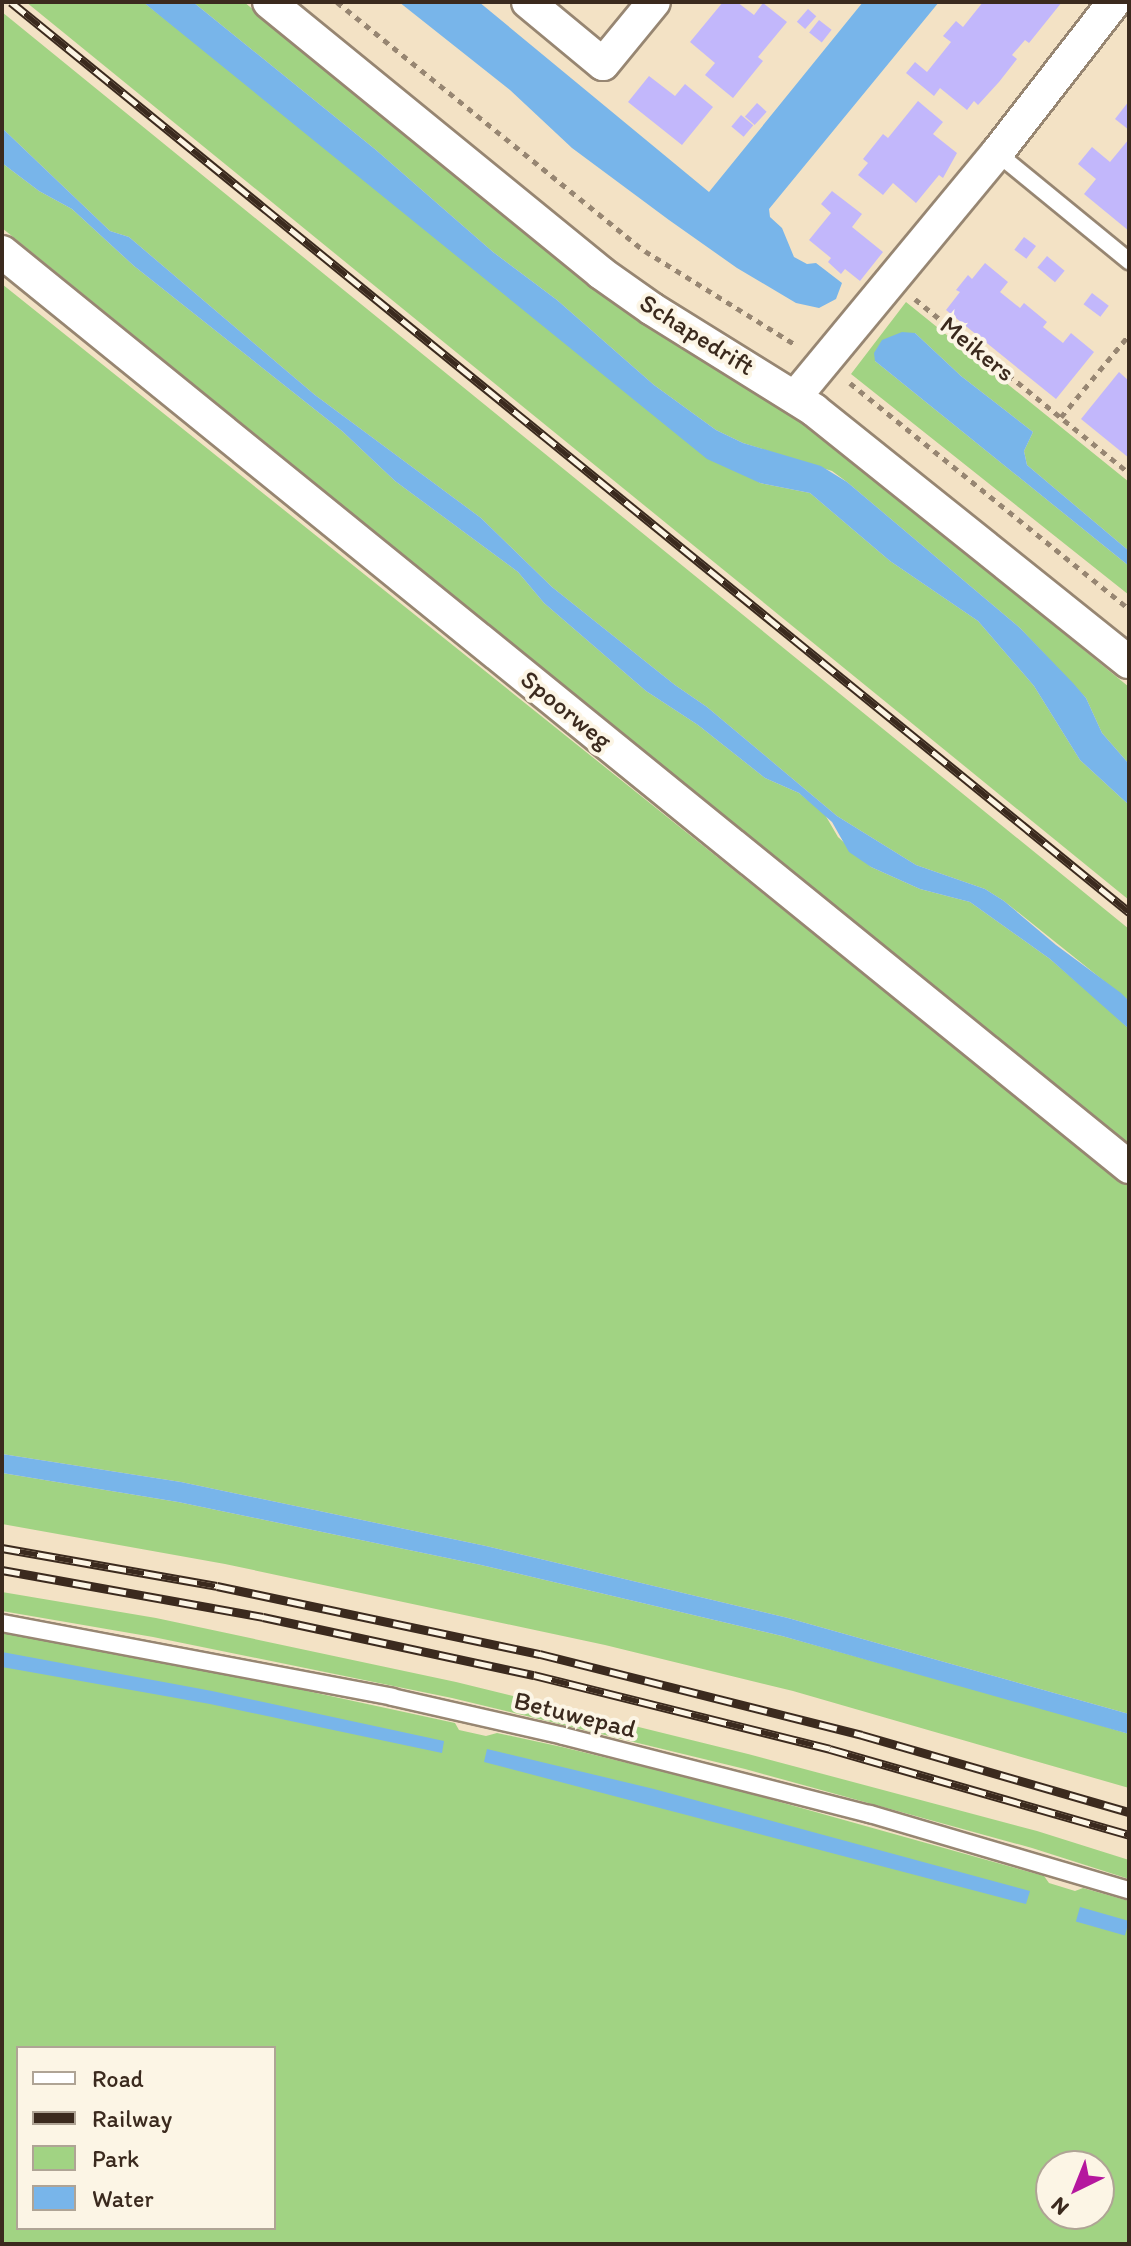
<!DOCTYPE html>
<html>
<head>
<meta charset="utf-8">
<style>
	body { margin:0 }
	#map { position:relative; width:1131px; height:2246px; overflow:hidden; background:#f3e2c5; font-family:Itim,sans-serif }
	div>[style] { position:absolute }
	.green>* { inset:0; background:#a1d383 }
	.water>* { inset:0; background:#78b5ea; transform-origin:0 0 }
	.building>* { inset:0; background:#c2b7fb; transform-origin:0 0 }
	.path>* { height:5px; margin-top:-2.5px; transform-origin:0; background:repeating-linear-gradient(90deg,#978672 0 6px,transparent 0 12px) }
	.roads { filter:drop-shadow(2px 0 #978672) drop-shadow(-2px 0 #978672) drop-shadow(0 2px #978672) drop-shadow(0 -2px #978672) }
	.service>* { height:16px; margin:-8px; padding:0 8px; transform-origin:8px; border-radius:8px; background:#fff }
	.minor>* { height:32px; margin:-16px; padding:0 16px; transform-origin:16px; border-radius:16px; background:#fff }
	.rail>* { height:9px; margin-top:-4.5px; transform-origin:0; background:repeating-linear-gradient(90deg,#fcf5e5 0 18px,#3b2a1e 0 36px); box-sizing:border-box; border-block:2px solid #3b2a1e }
	span { translate:-50% -50%; white-space:nowrap; text-align:center; line-height:1.15; -webkit-text-stroke:8px #fcf5e5; paint-order:stroke }
	.street-label { font-size:26px; color:#3b2a1e }
	.frame { position:absolute; inset:0; border:4px solid #3b2a1e; pointer-events:none }
	.legend { position:absolute; left:16px; top:2046px; width:260px; height:184px; box-sizing:border-box; background:#fcf5e5; border:2px solid #afa495; margin:0; padding:10px 14px; list-style:none; font-size:24px; color:#3b2a1e }
	.legend li { display:flex; align-items:center; gap:16px; height:40px }
	.legend b { width:40px; border:2px solid #afa495 }
	.north { position:absolute; left:1035px; top:2150px; width:80px; height:80px; box-sizing:border-box; background:#fcf5e5; border:2px solid #afa495; border-radius:50%; rotate:223deg; font-size:22px; font-weight:700; line-height:32px; text-align:center; color:#3b2a1e }
	.north::after { content:''; display:block; margin:auto; width:28px; height:36px; background:#b5179e; clip-path:polygon(50% 0,100% 100%,50% 72%,0 100%) }
</style>
</head>
<body>
<div id="map">
	<div class="green">
		<i style="clip-path:polygon(26px 2px,143px 2px,760px 483px,810px 493px,890px 561px,978px 621px,1034px 686px,1080px 760px,1129px 805px,1129px 900px)"></i>
		<i style="clip-path:polygon(193px 2px,244px 2px,582px 279px,670px 341px,778px 405px,852px 460px,1129px 687px,1129px 764px,1102px 733px,1086px 698px,1020px 628px,847px 482px,832px 471px,743px 443px,716px 430px,654px 385px,557px 300px,493px 252px,376px 150px)"></i>
		<i style="clip-path:polygon(2px 12px,1129px 929px,1129px 1001px,1004px 901px,985px 889px,916px 865px,837px 816px,707px 707px,675px 685px,552px 587px,481px 518px,315px 395px,129px 237px,110px 231px,2px 128px)"></i>
		<i style="clip-path:polygon(2px 163px,39px 191px,72px 209px,134px 266px,342px 431px,395px 481px,518px 572px,544px 603px,646px 691px,698px 725px,765px 778px,799px 793px,824px 813px,838px 837px,871px 867px,920px 889px,970px 902px,1050px 959px,1108px 1009px,1129px 1029px,1129px 1145px,2px 228px)"></i>
		<i style="clip-path:polygon(2px 284px,1129px 1187px,1129px 1714px,788px 1618px,486px 1546px,181px 1482px,2px 1454px)"></i>
		<i style="clip-path:polygon(906px 302px,1129px 482px,1129px 551px,1027px 465px,1024px 451px,1033px 432px,961px 376px,915px 333px,875px 361px,1129px 566px,1129px 595px,851px 374px)"></i>
		<i style="clip-path:polygon(2px 1473px,178px 1502px,481px 1565px,782px 1636px,1077px 1718px,1129px 1734px,1129px 1788px,793px 1691px,605px 1645px,225px 1564px,2px 1524px)"></i>
		<i style="clip-path:polygon(2px 1592px,156px 1618px,456px 1682px,748px 1754px,1037px 1831px,1129px 1860px,1129px 1879px,1032px 1848px,745px 1769px,452px 1698px,153px 1637px,2px 1611px)"></i>
		<i style="clip-path:polygon(evenodd,2px 1633px,243px 1677px,455px 1723px,459px 1730px,486px 1736px,497px 1733px,562px 1747px,730px 1788px,1044px 1876px,1049px 1883px,1075px 1891px,1083px 1888px,1129px 1901px,1129px 2244px,2px 2244px,2px 1633px,18px 2048px,274px 2048px,274px 2228px,18px 2228px,18px 2048px,2px 1633px,1051px 2166px,1099px 2166px,1099px 2214px,1051px 2214px,1051px 2166px)"></i>
	</div>
	<div class="water">
		<i style="clip-path:polygon(143px 2px,193px 2px,376px 150px,493px 252px,557px 300px,654px 385px,716px 430px,743px 443px,821px 466px,847px 482px,1020px 628px,1073px 683px,1086px 698px,1102px 733px,1129px 764px,1129px 805px,1080px 760px,1034px 686px,978px 621px,890px 561px,810px 493px,760px 483px,707px 459px)"></i>
		<i style="clip-path:polygon(399px 2px,479px 2px,709px 192px,863px 2px,939px 2px,769px 209px,770px 217px,782px 228px,794px 257px,807px 264px,816px 263px,842px 283px,836px 299px,819px 308px,796px 303px,737px 268px,669px 220px,572px 148px,510px 90px)"></i>
		<i style="clip-path:polygon(2px 128px,110px 231px,129px 237px,315px 395px,481px 518px,552px 587px,675px 685px,707px 707px,837px 816px,916px 865px,985px 889px,1004px 901px,1056px 945px,1121px 993px,1129px 1001px,1129px 1029px,1050px 959px,970px 902px,920px 889px,871px 867px,849px 852px,832px 822px,799px 793px,765px 778px,698px 725px,646px 691px,544px 603px,518px 572px,395px 481px,342px 431px,134px 266px,72px 209px,39px 191px,2px 163px)"></i>
		<i style="clip-path:polygon(902px 332px,915px 333px,961px 376px,1033px 432px,1024px 451px,1027px 465px,1129px 551px,1129px 566px,875px 361px,874px 353px,882px 340px)"></i>
		<i style="clip-path:polygon(2px 1454px,181px 1482px,486px 1546px,788px 1618px,1129px 1714px,1129px 1734px,782px 1636px,481px 1565px,178px 1502px,2px 1473px)"></i>
		<i style="clip-path:polygon(2px 1652px,212px 1691px,444px 1741px,442px 1753px,210px 1704px,2px 1667px)"></i>
		<i style="clip-path:polygon(487px 1749px,654px 1789px,1030px 1891px,1026px 1904px,484px 1762px)"></i>
		<i style="left:1080px;top:1907px;width:51px;height:15px;rotate:16deg"></i>
	</div>
	<div class="building">
		<i style="clip-path:polygon(723px 2px,737px 2px,754px 15px,763px 3px,787px 22px,758px 57px,763px 61px,733px 98px,705px 75px,715px 63px,690px 42px)"></i>
		<i style="clip-path:polygon(983px 2px,1062px 2px,1029px 43px,1025px 40px,1012px 55px,1017px 59px,999px 82px,978px 105px,974px 101px,967px 110px,940px 88px,934px 96px,906px 73px,915px 62px,927px 72px,951px 42px,943px 36px,956px 21px,963px 27px)"></i>
		<i style="left:808px;top:9px;width:11px;height:17px;rotate:41deg"></i>
		<i style="left:819px;top:20px;width:16px;height:16px;rotate:38deg"></i>
		<i style="clip-path:polygon(649px 76px,675px 96px,685px 84px,713px 107px,682px 145px,628px 102px)"></i>
		<i style="clip-path:polygon(918px 101px,943px 122px,933px 134px,957px 153px,943px 178px,939px 175px,916px 203px,893px 183px,883px 195px,858px 175px,868px 163px,863px 159px,883px 134px,888px 138px)"></i>
		<i style="clip-path:polygon(1129px 101px,1129px 130px,1115px 119px)"></i>
		<i style="left:757px;top:103px;width:13px;height:18px;rotate:42deg"></i>
		<i style="left:741px;top:115px;width:16px;height:15px;rotate:40deg"></i>
		<i style="clip-path:polygon(1129px 139px,1129px 231px,1084px 194px,1096px 179px,1078px 164px,1092px 147px,1110px 162px)"></i>
		<i style="clip-path:polygon(832px 191px,862px 214px,852px 227px,883px 252px,860px 281px,845px 269px,841px 274px,828px 262px,831px 258px,809px 240px,831px 213px,821px 204px)"></i>
		<i style="left:1024px;top:237px;width:15px;height:16px;rotate:37deg"></i>
		<i style="left:1047px;top:256px;width:23px;height:15px;rotate:40deg"></i>
		<i style="clip-path:polygon(985px 263px,1008px 282px,1000px 292px,1020px 308px,1024px 303px,1047px 322px,1043px 327px,1063px 343px,1071px 333px,1094px 352px,1056px 399px,946px 310px,960px 292px,956px 290px,968px 275px,972px 279px)"></i>
		<i style="left:1092px;top:293px;width:21px;height:14px;rotate:37deg"></i>
		<i style="clip-path:polygon(1119px 372px,1129px 381px,1129px 458px,1081px 419px)"></i>
	</div>
	<div class="path">
		<i style="left:337px;top:2px;width:396px;rotate:39deg"></i>
		<i style="left:645px;top:251px;width:178px;rotate:31.9deg"></i>
		<i style="left:915px;top:299px;width:276px;rotate:39.1deg"></i>
		<i style="left:850px;top:383px;width:359px;rotate:39deg"></i>
		<i style="left:1061px;top:417px;width:107px;rotate:-50.3deg"></i>
	</div>
	<div class="roads">
		<div class="service">
			<i style="left:997px;top:153px;width:171px;rotate:39.3deg"></i>
			<i style="left:2px;top:1623px;width:397px;rotate:10.7deg"></i>
			<i style="left:392px;top:1697px;width:175px;rotate:12.8deg"></i>
			<i style="left:563px;top:1736px;width:317px;rotate:14.3deg"></i>
			<i style="left:870px;top:1814px;width:270px;rotate:16.4deg"></i>
		</div>
		<div class="minor">
			<i style="left:269px;top:2px;width:429px;rotate:39.2deg"></i>
			<i style="left:601px;top:273px;width:62px;rotate:35.2deg"></i>
			<i style="left:652px;top:309px;width:191px;rotate:31.9deg"></i>
			<i style="left:814px;top:410px;width:403px;rotate:38.7deg"></i>
			<i style="left:528px;top:2px;width:97px;rotate:39.6deg"></i>
			<i style="left:603px;top:64px;width:80px;rotate:-50.6deg"></i>
			<i style="left:2px;top:252px;width:1452px;rotate:39.07deg"></i>
			<i style="left:795px;top:397px;width:317px;rotate:-50.4deg"></i>
			<i style="left:997px;top:153px;width:191px;rotate:-52.2deg"></i>
		</div>
	</div>
	<div class="rail">
		<i style="left:11px;top:2px;width:1442px;rotate:39.14deg"></i>
		<i style="left:2px;top:1548px;width:218px;rotate:10deg"></i>
		<i style="left:217px;top:1586px;width:330px;rotate:11.9deg"></i>
		<i style="left:540px;top:1654px;width:332px;rotate:14.1deg"></i>
		<i style="left:862px;top:1735px;width:278px;rotate:16.1deg"></i>
		<i style="left:2px;top:1570px;width:265px;rotate:10.2deg"></i>
		<i style="left:263px;top:1617px;width:277px;rotate:12.1deg"></i>
		<i style="left:534px;top:1675px;width:305px;rotate:14deg"></i>
		<i style="left:830px;top:1749px;width:311px;rotate:16deg"></i>
	</div>
	<div class="street-label">
		<span style="left:697px;top:335px;rotate:32deg">Schapedrift</span>
		<span style="left:977px;top:349px;rotate:39deg">Meikers</span>
		<span style="left:566px;top:710px;rotate:39deg">Spoorweg</span>
		<span style="left:575px;top:1715px;rotate:14deg">Betuwepad</span>
	</div>
	<div class="frame"></div>
	<ul class="legend">
	<li><b style="height:10px;background:#fff"></b>Road</li>
	<li><b style="height:10px;background:#3b2a1e"></b>Railway</li>
	<li><b style="height:22px;background:#a1d383"></b>Park</li>
	<li><b style="height:22px;background:#78b5ea"></b>Water</li>
	</ul>
	<div class="north">N</div>
</div>
</body>
</html>
